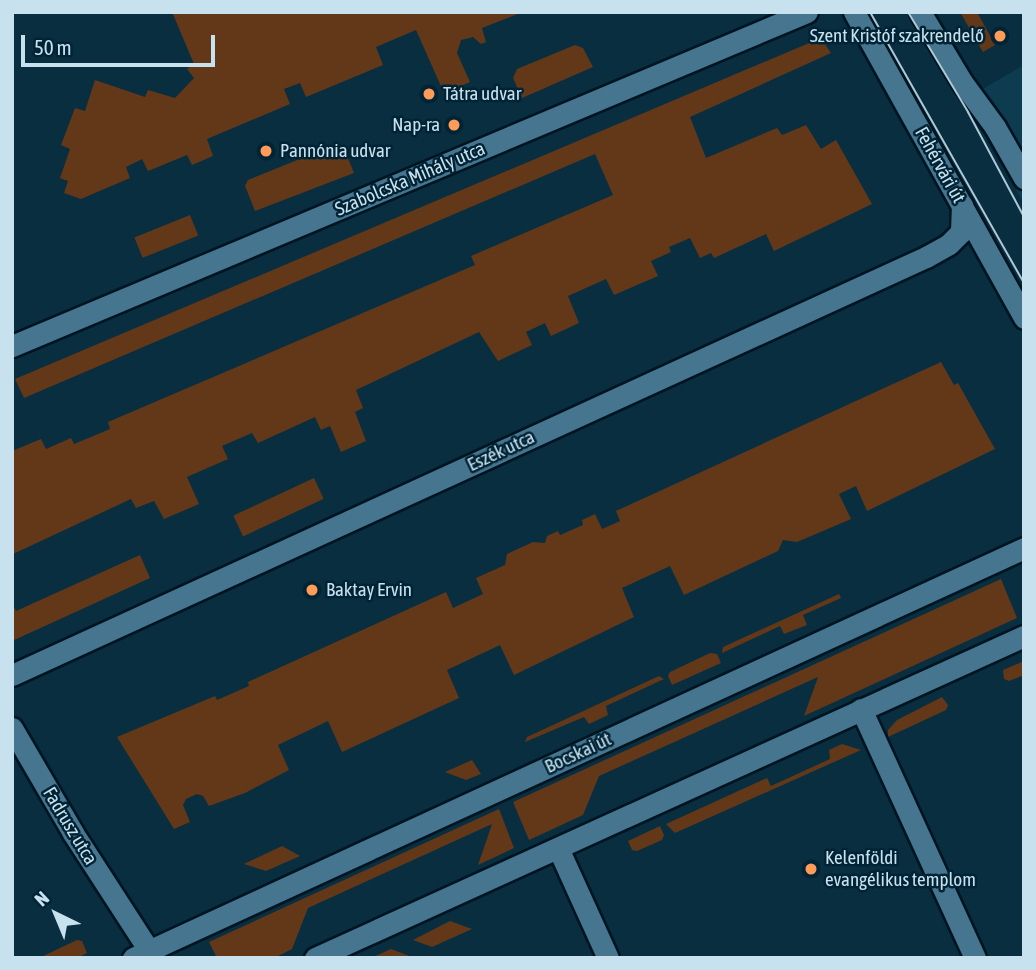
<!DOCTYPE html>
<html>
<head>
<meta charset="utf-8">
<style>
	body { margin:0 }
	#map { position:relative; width:1036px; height:970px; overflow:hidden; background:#082e40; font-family:"Asap Condensed",sans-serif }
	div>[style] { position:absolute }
	.built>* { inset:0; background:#0d3b50 }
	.green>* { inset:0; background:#633819; transform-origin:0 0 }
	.roads { filter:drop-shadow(2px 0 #001521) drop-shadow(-2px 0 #001521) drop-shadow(0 2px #001521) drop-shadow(0 -2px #001521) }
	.street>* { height:21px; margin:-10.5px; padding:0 10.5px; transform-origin:10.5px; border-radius:10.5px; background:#46758f }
	.secondary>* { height:21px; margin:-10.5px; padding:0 10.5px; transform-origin:10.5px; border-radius:10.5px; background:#46758f }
	.tram>* { height:2px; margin:-1px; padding:0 1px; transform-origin:1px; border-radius:1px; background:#adc8d6 }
	.dots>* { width:19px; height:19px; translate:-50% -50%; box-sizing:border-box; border:4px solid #002435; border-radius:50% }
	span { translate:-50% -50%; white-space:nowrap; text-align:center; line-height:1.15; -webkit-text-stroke:5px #002435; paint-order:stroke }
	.poi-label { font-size:19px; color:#c8e1ef }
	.right { translate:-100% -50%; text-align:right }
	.left { translate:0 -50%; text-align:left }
	.street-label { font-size:19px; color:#c8e1ef }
	.frame { position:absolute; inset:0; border:14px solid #c8e1ef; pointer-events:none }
	.north { position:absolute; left:21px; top:879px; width:70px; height:70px; -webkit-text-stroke:5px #002435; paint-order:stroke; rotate:317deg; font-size:19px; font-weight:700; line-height:28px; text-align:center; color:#c8e1ef }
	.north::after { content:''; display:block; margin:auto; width:24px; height:32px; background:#c8e1ef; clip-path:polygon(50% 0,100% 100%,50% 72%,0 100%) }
	.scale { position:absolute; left:21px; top:35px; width:194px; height:32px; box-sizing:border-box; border:4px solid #c8e1ef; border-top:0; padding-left:9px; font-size:21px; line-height:24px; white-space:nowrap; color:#c8e1ef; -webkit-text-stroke:5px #002435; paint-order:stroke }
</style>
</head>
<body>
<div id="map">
	<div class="built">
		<i style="clip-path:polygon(1024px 65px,1024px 204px,965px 99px)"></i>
	</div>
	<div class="green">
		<i style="clip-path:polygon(172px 12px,523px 12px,482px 28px,486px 42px,481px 44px,473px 37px,461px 40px,457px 53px,470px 82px,444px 93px,416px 30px,376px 47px,383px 65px,306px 97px,300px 83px,284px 89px,290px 104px,207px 139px,213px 156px,192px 165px,187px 155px,148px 171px,142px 159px,126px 167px,130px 178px,81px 199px,64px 193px,68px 181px,60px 178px,70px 149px,61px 145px,75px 108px,85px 111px,95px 80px,145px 97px,148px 90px,175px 98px,194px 78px,187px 69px,194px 64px)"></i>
		<i style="clip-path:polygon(960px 12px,977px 12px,995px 45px,983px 52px)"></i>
		<i style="clip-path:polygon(821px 38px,831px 53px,690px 117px,706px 158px,777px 128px,782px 135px,806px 125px,821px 149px,836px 140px,872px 204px,774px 251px,766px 234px,714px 258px,711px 253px,700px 258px,690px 238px,669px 247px,671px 252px,651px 261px,658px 276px,614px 295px,606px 279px,568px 296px,579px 323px,551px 336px,545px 323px,526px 332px,532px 345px,498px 361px,479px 332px,356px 390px,363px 408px,355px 412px,366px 441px,341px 452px,330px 426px,321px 430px,315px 417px,258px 443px,252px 433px,222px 446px,228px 459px,187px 477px,199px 504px,164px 519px,154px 501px,136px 508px,131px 499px,13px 554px,12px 451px,41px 439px,46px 449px,71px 438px,74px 444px,110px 429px,108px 422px,475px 265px,471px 256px,613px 195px,595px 154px,24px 398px,15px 379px)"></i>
		<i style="clip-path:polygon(575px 45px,583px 48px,593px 67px,522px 98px,513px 78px,517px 69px)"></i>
		<i style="clip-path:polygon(337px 144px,343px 146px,354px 173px,255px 211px,245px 186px,248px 180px)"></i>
		<i style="left:190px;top:215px;width:22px;height:60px;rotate:68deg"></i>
		<i style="clip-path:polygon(941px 362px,954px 385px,958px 383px,995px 449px,867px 511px,856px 486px,839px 494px,851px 519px,797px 542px,783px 540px,778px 551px,684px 595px,670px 566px,622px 588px,634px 617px,514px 675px,500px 645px,447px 670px,459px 698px,342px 752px,328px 721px,278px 745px,289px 770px,245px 793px,209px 806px,203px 796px,197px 794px,186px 799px,183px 805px,190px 822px,174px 829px,117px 737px,215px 696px,217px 700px,249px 686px,248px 682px,446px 592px,453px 608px,483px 594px,476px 578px,505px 565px,507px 554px,533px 542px,545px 543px,547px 536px,558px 531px,560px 535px,583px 525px,582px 520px,595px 514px,602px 529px,620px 521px,616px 511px)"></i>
		<i style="left:314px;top:478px;width:23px;height:89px;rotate:65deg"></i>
		<i style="clip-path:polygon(140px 555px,150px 578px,12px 641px,12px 604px,16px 611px)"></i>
		<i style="clip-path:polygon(1001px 579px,1017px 618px,804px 716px,818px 677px,599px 776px,583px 815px,529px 840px,513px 802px)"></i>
		<i style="clip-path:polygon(839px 594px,841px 598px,803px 615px,807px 625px,784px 634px,780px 626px,722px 653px,723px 647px)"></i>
		<i style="clip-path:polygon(710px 653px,717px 654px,721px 663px,672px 685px,668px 676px,670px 672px)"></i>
		<i style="clip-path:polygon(1024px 661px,1024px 675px,1009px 681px,1004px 679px,1003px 670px)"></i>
		<i style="clip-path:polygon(659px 676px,664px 679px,606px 706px,608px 715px,589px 724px,584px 717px,525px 742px,527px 737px)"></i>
		<i style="clip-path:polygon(942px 697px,948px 705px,946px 710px,888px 737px,888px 730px,897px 720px)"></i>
		<i style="clip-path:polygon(842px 744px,861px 750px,675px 833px,666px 824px,767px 778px,771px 786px,830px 759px,829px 750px)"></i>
		<i style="clip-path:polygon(472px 760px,481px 774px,466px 780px,445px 772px)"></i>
		<i style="clip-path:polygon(499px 809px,514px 848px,478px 865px,492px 824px,308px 908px,292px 949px,274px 958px,217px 958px,209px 942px)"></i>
		<i style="clip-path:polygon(660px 826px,664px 835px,662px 840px,637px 851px,632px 850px,628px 841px)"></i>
		<i style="clip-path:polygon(282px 846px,300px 856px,266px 871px,244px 864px)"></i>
		<i style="clip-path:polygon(450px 921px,472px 929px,432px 947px,413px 940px)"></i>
		<i style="clip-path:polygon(77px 940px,82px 941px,87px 953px,77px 958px,39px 958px)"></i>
		<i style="clip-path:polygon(391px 949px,412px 957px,371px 958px)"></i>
	</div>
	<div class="roads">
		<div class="street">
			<i style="left:854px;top:12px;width:350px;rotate:60.9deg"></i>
			<i style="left:920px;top:12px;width:82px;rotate:59deg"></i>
			<i style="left:962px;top:82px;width:56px;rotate:53.7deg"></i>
			<i style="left:995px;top:127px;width:59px;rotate:60.4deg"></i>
			<i style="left:12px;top:346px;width:862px;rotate:-22.79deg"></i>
			<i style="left:12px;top:675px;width:1005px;rotate:-24.58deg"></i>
			<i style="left:926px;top:257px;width:26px;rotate:-29deg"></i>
			<i style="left:949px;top:244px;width:17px;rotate:-45deg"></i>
			<i style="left:961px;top:232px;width:27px;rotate:-88deg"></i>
			<i style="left:861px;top:709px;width:274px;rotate:65.4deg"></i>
			<i style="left:12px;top:728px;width:121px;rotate:59.8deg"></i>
			<i style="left:73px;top:833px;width:149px;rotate:57.1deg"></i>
			<i style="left:558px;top:848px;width:121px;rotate:65.6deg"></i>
		</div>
		<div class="secondary">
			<i style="left:133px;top:958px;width:981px;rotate:-24.71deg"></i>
			<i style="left:315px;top:958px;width:779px;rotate:-24.43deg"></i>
		</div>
	</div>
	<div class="tram">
		<i style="left:870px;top:12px;width:312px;rotate:60.4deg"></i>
		<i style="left:908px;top:12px;width:117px;rotate:59deg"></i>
		<i style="left:968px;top:112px;width:119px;rotate:61.9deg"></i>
	</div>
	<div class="dots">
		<i style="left:1000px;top:36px;background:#fe9c57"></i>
		<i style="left:429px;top:94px;background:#fe9c57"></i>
		<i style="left:454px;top:125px;background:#fe9c57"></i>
		<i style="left:266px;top:151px;background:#fe9c57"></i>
		<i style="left:312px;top:590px;background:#fe9c57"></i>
		<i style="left:811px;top:869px;background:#fe9c57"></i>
	</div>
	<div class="poi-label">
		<span class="right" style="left:984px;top:36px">Szent Kristóf szakrendelő</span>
		<span class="left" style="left:443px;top:94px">Tátra udvar</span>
		<span class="right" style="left:440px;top:125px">Nap-ra</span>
		<span class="left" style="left:280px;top:151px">Pannónia udvar</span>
		<span class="left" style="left:326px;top:590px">Baktay Ervin</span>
		<span class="left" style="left:825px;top:869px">Kelenföldi<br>evangélikus templom</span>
	</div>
	<div class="street-label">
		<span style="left:940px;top:165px;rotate:61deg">Fehérvári út</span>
		<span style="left:410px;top:179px;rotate:-23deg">Szabolcska Mihály utca</span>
		<span style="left:501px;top:451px;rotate:-25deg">Eszék utca</span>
		<span style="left:578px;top:753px;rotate:-25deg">Bocskai út</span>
		<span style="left:70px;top:826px;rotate:59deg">Fadrusz utca</span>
	</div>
	<div class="frame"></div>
	<div class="north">N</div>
	<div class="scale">50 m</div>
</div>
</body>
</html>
